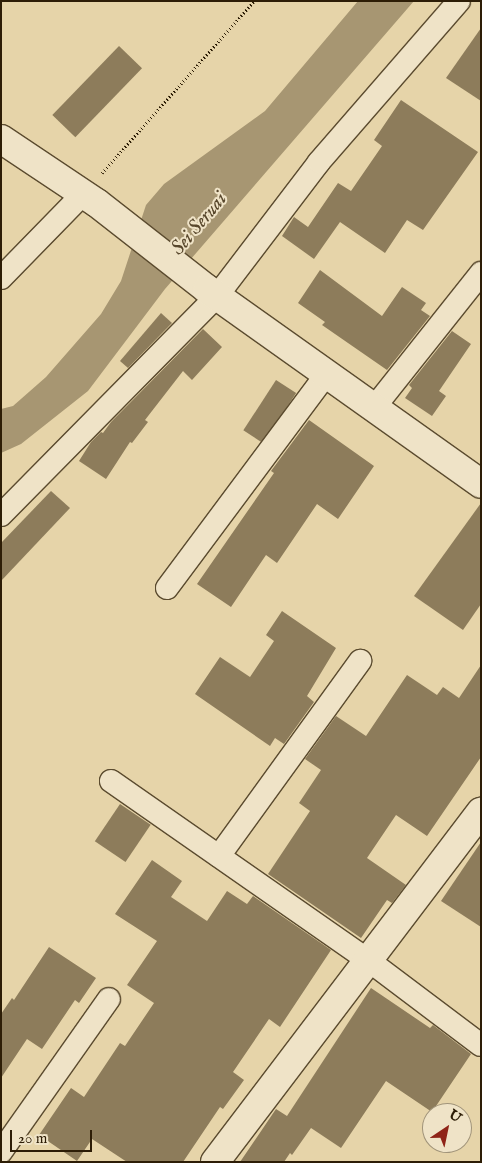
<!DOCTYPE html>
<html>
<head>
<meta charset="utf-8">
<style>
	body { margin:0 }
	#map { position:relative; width:482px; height:1163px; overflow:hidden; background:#e6d4a9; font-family:"IM FELL English",serif }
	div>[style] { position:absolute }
	.water>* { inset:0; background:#a79672 }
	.building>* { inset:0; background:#8d7c5b; transform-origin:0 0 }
	.path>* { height:3px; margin-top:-1.5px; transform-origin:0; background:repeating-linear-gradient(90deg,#2d1d06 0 1px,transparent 0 3.5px) }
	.roads { filter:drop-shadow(1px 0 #5b4b2f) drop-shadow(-1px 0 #5b4b2f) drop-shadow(0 1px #5b4b2f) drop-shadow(0 -1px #5b4b2f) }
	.minor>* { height:22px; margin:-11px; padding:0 11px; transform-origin:11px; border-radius:11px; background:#efe3c7 }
	.secondary>* { height:28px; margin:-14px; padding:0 14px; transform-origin:14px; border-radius:14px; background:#efe3c7 }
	span { translate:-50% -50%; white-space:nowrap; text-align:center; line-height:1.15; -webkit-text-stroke:4px #efe3c7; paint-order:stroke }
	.water-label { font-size:20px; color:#58472c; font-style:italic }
	.frame { position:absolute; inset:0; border:2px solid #2d1d06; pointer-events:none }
	.north { position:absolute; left:422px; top:1103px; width:50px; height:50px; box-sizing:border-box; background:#efe3c7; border:1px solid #a1947a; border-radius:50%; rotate:34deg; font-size:14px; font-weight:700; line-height:20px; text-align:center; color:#2d1d06 }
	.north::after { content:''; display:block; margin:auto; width:18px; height:22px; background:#8f2418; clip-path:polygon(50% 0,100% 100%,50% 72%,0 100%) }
	.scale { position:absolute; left:10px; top:1130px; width:82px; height:22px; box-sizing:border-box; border:2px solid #2d1d06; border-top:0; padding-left:6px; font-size:15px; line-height:18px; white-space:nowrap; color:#2d1d06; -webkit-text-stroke:4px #efe3c7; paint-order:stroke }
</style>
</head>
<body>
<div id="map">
	<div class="water">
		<i style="clip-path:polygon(358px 1px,414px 1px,165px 289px,88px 391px,21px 444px,1px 453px,1px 409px,13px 406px,46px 377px,101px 314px,121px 281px,146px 205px,164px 184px,265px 111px)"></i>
	</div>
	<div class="building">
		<i style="clip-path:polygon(481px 28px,481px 101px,446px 78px)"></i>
		<i style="left:119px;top:46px;width:32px;height:96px;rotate:44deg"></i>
		<i style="clip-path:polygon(401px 100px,478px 152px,423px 230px,407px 220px,385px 253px,340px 222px,314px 259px,282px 236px,294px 217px,308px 227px,338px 183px,351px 191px,382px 146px,374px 140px)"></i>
		<i style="clip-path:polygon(320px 270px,382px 316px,402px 287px,426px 303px,421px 310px,430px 316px,387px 370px,322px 325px,325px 322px,298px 303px)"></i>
		<i style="clip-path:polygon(161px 313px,172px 323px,128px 368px,120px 361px)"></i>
		<i style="clip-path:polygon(203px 329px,222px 347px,192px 380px,183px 371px,145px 420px,148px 422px,132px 443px,130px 442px,106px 479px,79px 461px,91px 442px,101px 432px,103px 433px,111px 422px)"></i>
		<i style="clip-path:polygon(452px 331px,471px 344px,439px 391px,446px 396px,432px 416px,405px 398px,412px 388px,409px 385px)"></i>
		<i style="left:276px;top:380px;width:24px;height:60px;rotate:33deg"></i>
		<i style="clip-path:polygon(309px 420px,374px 466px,338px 519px,317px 504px,277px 563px,266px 555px,231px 607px,197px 584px,274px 473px,271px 471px)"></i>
		<i style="clip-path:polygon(51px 491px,70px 508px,1px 581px,1px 543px)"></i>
		<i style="clip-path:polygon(481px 503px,481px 604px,463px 630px,414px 596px)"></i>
		<i style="clip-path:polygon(282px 611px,336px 648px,307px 696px,314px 702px,284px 744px,275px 738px,270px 746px,195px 694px,220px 657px,250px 677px,274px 641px,266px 635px)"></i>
		<i style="clip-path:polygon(481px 665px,481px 757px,427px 836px,396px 815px,367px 858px,406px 885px,392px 903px,387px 900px,361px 938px,268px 874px,310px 811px,299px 803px,321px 770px,305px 759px,336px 716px,366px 736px,407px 675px,437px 695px,443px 687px,459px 698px)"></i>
		<i style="left:120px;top:804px;width:37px;height:45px;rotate:34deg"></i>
		<i style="clip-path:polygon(481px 842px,481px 927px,441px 901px)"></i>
		<i style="clip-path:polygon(152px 860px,182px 881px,171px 897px,207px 921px,227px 891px,247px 904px,253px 896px,331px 950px,280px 1027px,269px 1019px,233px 1072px,244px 1080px,223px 1109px,220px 1107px,183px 1162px,127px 1162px,92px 1139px,77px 1161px,39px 1135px,71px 1088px,84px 1097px,120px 1043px,125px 1046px,154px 1003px,127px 985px,157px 941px,115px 914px)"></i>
		<i style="clip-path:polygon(49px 947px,96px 978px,79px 1003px,75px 1000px,42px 1049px,27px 1039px,1px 1078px,1px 1014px,12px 998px,14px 1000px)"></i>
		<i style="clip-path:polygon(371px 988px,430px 1028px,433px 1025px,471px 1054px,432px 1112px,386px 1081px,341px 1148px,311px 1128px,292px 1155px,290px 1153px,284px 1162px,240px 1162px,276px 1109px,287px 1116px)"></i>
	</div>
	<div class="path">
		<i style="left:102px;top:173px;width:230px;rotate:-48.5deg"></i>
	</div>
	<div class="roads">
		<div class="minor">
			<i style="left:1px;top:278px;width:117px;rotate:-45.7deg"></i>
			<i style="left:373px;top:409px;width:174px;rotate:-51.5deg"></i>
			<i style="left:1px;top:515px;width:308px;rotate:-45.4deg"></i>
			<i style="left:217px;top:296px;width:168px;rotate:-52.7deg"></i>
			<i style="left:319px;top:162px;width:213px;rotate:-49deg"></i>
			<i style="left:167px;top:588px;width:266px;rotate:-53.3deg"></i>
			<i style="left:111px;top:781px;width:313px;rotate:34.9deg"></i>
			<i style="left:368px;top:960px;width:141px;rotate:37deg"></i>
			<i style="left:219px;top:856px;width:241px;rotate:-54.1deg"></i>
			<i style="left:1px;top:1152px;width:187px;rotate:-54.8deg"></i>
		</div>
		<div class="secondary">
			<i style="left:1px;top:139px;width:115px;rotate:33.7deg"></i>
			<i style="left:97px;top:203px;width:140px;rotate:38deg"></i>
			<i style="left:207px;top:289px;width:336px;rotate:35.4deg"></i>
			<i style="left:215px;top:1162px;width:440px;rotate:-52.8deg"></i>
		</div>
	</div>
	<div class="water-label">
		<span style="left:199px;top:224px;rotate:-50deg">Sei Seruai</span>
	</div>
	<div class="frame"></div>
	<div class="north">U</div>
	<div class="scale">20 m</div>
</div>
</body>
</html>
